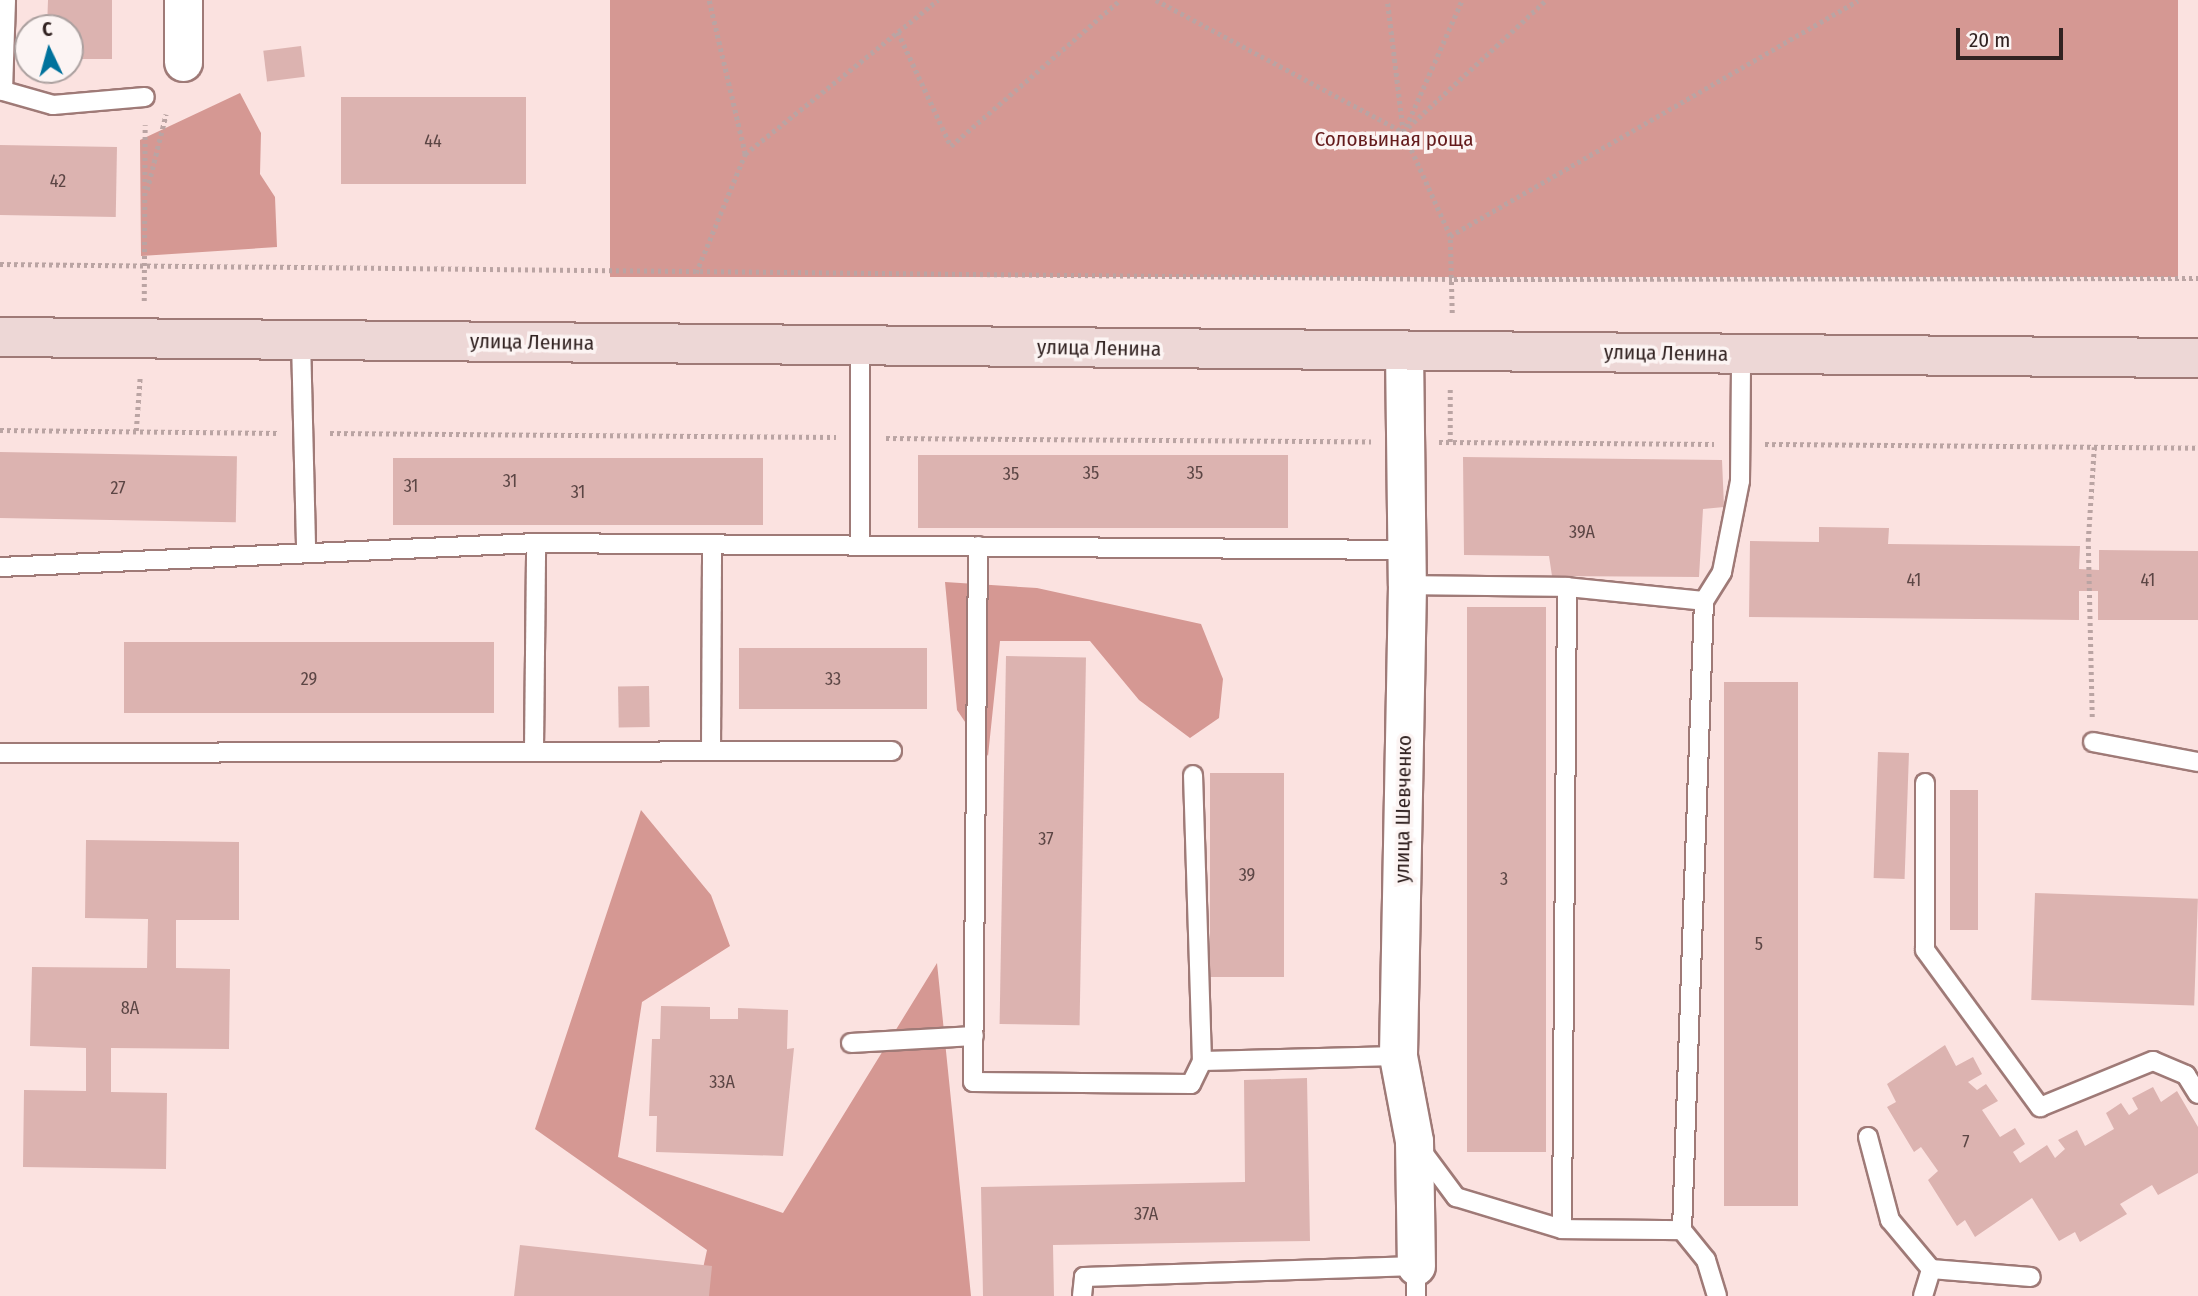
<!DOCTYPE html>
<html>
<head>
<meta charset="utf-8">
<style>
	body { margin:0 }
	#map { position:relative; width:2198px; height:1296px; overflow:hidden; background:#fbe2e0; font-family:"Fira Sans Condensed",sans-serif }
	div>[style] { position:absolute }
	.forest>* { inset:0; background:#d59893; transform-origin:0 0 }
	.building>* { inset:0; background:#dcb3b0; transform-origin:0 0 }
	.path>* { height:4.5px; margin-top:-2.25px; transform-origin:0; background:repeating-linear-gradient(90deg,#baa4a3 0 3.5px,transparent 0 7px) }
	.roads { filter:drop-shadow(2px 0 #9f7a77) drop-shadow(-2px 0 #9f7a77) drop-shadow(0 2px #9f7a77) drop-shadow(0 -2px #9f7a77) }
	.service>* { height:18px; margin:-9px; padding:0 9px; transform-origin:9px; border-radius:9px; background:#fff }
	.minor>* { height:37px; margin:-18.5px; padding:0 18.5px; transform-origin:18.5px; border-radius:18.5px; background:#fff }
	.secondary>* { height:38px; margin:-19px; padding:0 19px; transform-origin:19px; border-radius:19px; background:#edd7d6 }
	span { translate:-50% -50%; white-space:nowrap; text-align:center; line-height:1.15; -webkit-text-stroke:7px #fcf4f3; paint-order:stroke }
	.number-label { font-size:18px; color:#5c4645 }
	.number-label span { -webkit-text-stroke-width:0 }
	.park-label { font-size:21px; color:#641b1c }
	.street-label { font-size:21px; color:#312221 }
	.north { position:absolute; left:14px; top:14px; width:70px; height:70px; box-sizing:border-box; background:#fcf4f3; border:2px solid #aba09f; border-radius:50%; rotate:355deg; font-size:19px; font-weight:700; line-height:28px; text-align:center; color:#312221 }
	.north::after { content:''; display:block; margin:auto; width:24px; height:32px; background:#00729c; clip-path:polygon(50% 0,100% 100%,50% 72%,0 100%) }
	.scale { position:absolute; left:1956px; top:28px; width:107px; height:32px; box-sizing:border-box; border:4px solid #312221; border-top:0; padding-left:9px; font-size:21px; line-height:24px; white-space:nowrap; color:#312221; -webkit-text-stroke:5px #fcf4f3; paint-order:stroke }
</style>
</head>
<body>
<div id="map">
	<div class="forest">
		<i style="left:610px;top:0;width:1568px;height:277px"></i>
		<i style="clip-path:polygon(240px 93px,261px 133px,260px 174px,275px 197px,277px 247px,141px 256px,140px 140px)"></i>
		<i style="clip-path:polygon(945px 582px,1037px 588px,1201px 624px,1223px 679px,1219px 718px,1190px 738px,1139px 700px,1090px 641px,1000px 641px,988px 756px,957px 710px)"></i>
		<i style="clip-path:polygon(641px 810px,711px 895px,730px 946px,642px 1002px,618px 1157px,783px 1213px,937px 963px,971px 1296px,697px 1296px,707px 1250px,535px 1129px)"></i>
	</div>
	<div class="building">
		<i style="clip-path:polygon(48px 0,112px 0,112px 59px,70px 59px,70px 28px,47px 28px)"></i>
		<i style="left:301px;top:46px;width:31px;height:38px;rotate:83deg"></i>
		<i style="left:341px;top:97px;width:185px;height:87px"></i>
		<i style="left:0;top:145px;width:117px;height:70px;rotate:1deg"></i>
		<i style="left:0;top:452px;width:237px;height:66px;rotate:1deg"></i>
		<i style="left:918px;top:455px;width:370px;height:73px"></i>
		<i style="clip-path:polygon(1463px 457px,1722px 460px,1724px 507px,1703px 509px,1699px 577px,1552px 576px,1549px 556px,1464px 555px)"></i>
		<i style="left:393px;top:458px;width:370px;height:67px"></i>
		<i style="clip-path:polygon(1819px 527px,1889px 528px,1888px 544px,2080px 546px,2079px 569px,2099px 570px,2099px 550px,2198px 551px,2198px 620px,2098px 620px,2098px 591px,2079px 591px,2079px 620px,1749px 617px,1750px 541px,1819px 542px)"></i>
		<i style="left:1467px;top:607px;width:79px;height:545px"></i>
		<i style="left:124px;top:642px;width:370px;height:71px"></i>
		<i style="left:739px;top:648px;width:188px;height:61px"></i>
		<i style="left:1006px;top:656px;width:80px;height:368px;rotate:1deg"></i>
		<i style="left:1724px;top:682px;width:74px;height:524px"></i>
		<i style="left:649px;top:686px;width:41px;height:31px;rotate:89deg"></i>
		<i style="left:1878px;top:752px;width:31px;height:126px;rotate:2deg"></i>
		<i style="left:1210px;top:773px;width:74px;height:204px"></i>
		<i style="left:1950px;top:790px;width:28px;height:140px"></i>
		<i style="clip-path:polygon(86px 840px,239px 842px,239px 920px,176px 920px,176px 968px,230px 969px,229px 1049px,111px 1048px,111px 1092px,167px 1093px,166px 1169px,23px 1167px,24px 1090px,86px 1091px,86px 1048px,30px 1046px,32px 967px,147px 968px,148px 919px,85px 918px)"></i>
		<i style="left:2035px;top:893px;width:163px;height:107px;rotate:2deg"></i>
		<i style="clip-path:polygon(661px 1006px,710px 1007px,710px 1019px,738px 1019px,738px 1008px,788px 1010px,787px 1049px,794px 1048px,783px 1156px,656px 1152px,657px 1116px,649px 1116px,652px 1039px,660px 1039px)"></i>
		<i style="clip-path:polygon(1945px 1045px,1956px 1066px,1973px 1057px,1982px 1074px,1968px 1082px,1977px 1090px,1986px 1084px,1998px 1101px,1982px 1110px,2000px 1137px,2015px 1128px,2025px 1144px,2013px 1152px,2020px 1163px,2047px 1145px,2055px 1158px,2065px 1149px,2058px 1140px,2077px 1130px,2085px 1146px,2114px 1129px,2106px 1113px,2121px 1103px,2129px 1115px,2138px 1109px,2132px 1098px,2153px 1087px,2161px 1102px,2177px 1091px,2198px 1127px,2198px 1173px,2158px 1195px,2152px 1185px,2120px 1204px,2127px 1214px,2080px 1242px,2075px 1232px,2059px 1241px,2032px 1198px,1975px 1237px,1965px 1220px,1957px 1226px,1928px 1180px,1938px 1171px,1921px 1147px,1914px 1152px,1887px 1107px,1896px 1102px,1887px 1084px)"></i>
		<i style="clip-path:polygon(1307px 1078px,1310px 1241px,1053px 1245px,1054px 1296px,983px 1296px,981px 1187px,1245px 1182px,1244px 1080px)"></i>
		<i style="clip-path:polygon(520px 1245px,712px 1266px,709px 1296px,514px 1296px)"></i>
	</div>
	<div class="path">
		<i style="left:1156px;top:0;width:280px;rotate:28.1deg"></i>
		<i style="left:1403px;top:132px;width:133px;rotate:-96.9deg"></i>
		<i style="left:898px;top:32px;width:126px;rotate:65.1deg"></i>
		<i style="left:951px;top:146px;width:223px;rotate:-40.8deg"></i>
		<i style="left:1406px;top:127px;width:139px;rotate:-66.2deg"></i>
		<i style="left:745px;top:154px;width:247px;rotate:-38.6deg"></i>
		<i style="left:147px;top:190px;width:78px;rotate:-76deg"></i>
		<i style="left:1450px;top:236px;width:114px;rotate:-114.3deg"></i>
		<i style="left:1403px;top:132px;width:195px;rotate:-42.7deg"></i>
		<i style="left:0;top:264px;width:1454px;rotate:0.59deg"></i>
		<i style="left:1454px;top:279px;width:744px;rotate:-0.08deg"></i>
		<i style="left:696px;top:273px;width:129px;rotate:-67.6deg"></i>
		<i style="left:745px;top:154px;width:158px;rotate:-103.2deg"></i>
		<i style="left:144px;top:301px;width:176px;rotate:-89.7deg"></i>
		<i style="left:1452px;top:313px;width:77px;rotate:-91.5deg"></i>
		<i style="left:1450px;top:236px;width:471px;rotate:-30deg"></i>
		<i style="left:0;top:430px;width:279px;rotate:0.6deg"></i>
		<i style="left:136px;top:431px;width:55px;rotate:-85.8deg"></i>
		<i style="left:330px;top:433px;width:506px;rotate:0.45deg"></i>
		<i style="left:886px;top:438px;width:485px;rotate:0.4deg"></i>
		<i style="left:1439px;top:442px;width:275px;rotate:0.4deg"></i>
		<i style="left:1450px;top:442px;width:54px;rotate:-90deg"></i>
		<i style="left:1765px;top:444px;width:433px;rotate:0.5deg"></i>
		<i style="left:2092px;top:717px;width:176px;rotate:-91.3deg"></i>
		<i style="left:2088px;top:541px;width:94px;rotate:-86.3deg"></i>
	</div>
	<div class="roads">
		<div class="service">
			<i style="left:0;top:90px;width:55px;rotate:15.8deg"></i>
			<i style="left:53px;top:105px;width:92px;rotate:-5deg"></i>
			<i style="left:3px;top:91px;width:91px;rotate:-88.1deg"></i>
			<i style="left:301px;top:340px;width:212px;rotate:88.6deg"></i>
			<i style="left:860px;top:345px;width:201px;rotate:90deg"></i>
			<i style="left:978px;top:546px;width:536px;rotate:90.53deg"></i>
			<i style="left:973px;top:1082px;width:218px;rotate:0.5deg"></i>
			<i style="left:1191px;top:1084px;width:25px;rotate:-64deg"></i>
			<i style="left:1202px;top:1061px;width:286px;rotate:-91.8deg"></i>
			<i style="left:0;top:567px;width:537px;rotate:-2.56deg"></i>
			<i style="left:536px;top:543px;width:870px;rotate:0.46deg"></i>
			<i style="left:1407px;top:585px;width:160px;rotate:0.7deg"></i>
			<i style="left:1567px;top:587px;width:642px;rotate:90.45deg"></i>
			<i style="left:1562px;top:1229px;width:120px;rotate:0.5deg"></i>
			<i style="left:1567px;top:587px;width:138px;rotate:5.8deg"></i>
			<i style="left:2093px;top:742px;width:107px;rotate:10.8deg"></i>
			<i style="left:534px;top:749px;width:206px;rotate:-89.4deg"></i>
			<i style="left:711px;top:750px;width:206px;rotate:-89.7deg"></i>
			<i style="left:0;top:753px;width:892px;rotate:-0.13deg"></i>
			<i style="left:1925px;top:783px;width:167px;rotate:90deg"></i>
			<i style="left:1925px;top:950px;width:195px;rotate:53.8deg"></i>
			<i style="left:2040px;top:1107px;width:122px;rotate:-22.2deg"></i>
			<i style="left:2153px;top:1061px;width:36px;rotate:23deg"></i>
			<i style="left:2186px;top:1075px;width:22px;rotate:58deg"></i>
			<i style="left:851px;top:1043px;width:123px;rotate:-3.3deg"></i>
			<i style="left:1202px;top:1061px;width:196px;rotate:-1.5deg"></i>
			<i style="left:1868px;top:1137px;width:86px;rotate:75.2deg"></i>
			<i style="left:1890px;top:1220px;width:64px;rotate:50.1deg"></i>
			<i style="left:1931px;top:1269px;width:100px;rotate:4.6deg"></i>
			<i style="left:1418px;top:1146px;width:64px;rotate:53.3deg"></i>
			<i style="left:1456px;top:1197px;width:111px;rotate:16.8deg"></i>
			<i style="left:1082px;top:1296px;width:19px;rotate:-84deg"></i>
			<i style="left:1084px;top:1277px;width:332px;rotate:-1.9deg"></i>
			<i style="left:1416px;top:1266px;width:30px;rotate:90deg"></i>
			<i style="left:1717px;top:1296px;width:38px;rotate:-107deg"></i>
			<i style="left:1706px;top:1260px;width:38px;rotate:-129deg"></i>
			<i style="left:1682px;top:1230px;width:629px;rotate:-88deg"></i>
			<i style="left:1704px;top:601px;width:34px;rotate:-58deg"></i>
			<i style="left:1722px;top:572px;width:93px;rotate:-78.8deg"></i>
			<i style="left:1740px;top:481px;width:127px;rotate:-89.5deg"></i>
			<i style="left:1923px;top:1296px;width:28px;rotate:-73deg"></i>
		</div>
		<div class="minor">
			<i style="left:183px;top:0;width:62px;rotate:90deg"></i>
			<i style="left:1404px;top:350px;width:235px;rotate:89.3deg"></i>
			<i style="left:1407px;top:585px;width:471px;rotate:91.1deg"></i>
			<i style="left:1398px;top:1056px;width:86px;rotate:79.3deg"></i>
			<i style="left:1414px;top:1141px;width:125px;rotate:89.1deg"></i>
		</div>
		<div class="secondary">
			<i style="left:0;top:337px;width:2198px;rotate:0.55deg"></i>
		</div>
	</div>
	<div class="number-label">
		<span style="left:433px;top:141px">44</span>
		<span style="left:58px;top:181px">42</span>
		<span style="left:1091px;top:473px">35</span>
		<span style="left:1195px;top:473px">35</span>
		<span style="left:1011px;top:474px">35</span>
		<span style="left:510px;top:481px">31</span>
		<span style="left:411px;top:486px">31</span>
		<span style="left:118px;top:488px">27</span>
		<span style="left:578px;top:492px">31</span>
		<span style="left:1582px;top:532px">39А</span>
		<span style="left:1914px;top:580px">41</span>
		<span style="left:2148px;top:580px">41</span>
		<span style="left:309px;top:679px">29</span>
		<span style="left:833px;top:679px">33</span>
		<span style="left:1046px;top:839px">37</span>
		<span style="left:1247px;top:875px">39</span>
		<span style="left:1504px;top:879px">3</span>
		<span style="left:1759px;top:944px">5</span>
		<span style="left:130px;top:1008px">8А</span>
		<span style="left:722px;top:1082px">33А</span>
		<span style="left:1966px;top:1142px">7</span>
		<span style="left:1146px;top:1214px">37А</span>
	</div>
	<div class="park-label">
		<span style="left:1394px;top:139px">Соловьиная роща</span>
	</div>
	<div class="street-label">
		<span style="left:532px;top:342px;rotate:1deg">улица Ленина</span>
		<span style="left:1099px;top:348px;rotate:1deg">улица Ленина</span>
		<span style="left:1666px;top:353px;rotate:1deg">улица Ленина</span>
		<span style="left:1403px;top:809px;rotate:-89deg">улица Шевченко</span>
	</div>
	<div class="north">С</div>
	<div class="scale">20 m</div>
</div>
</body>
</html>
